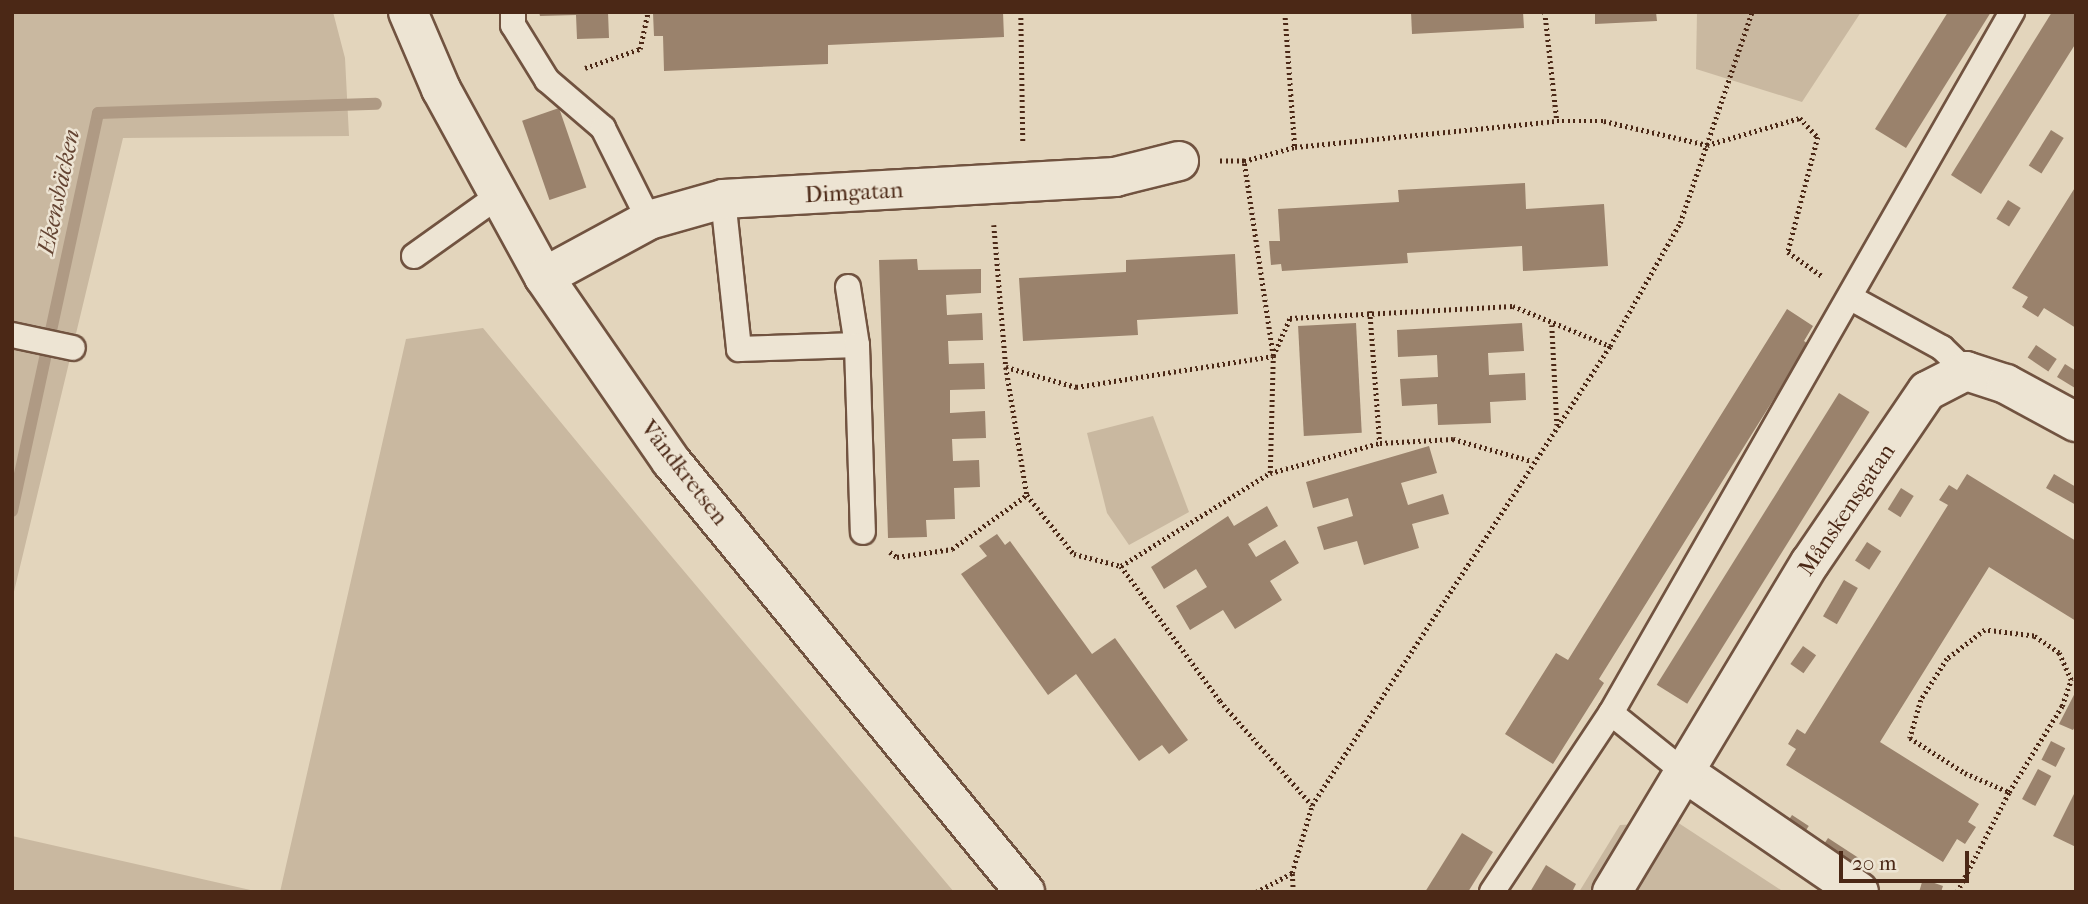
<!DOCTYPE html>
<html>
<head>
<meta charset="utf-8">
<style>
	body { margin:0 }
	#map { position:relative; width:2088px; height:904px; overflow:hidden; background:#e3d5bc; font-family:"IM FELL French Canon",serif }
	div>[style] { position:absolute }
	.green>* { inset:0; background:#c9b8a0 }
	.stream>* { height:12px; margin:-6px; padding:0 6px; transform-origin:6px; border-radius:6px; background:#af9a84 }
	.building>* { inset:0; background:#9a826c; transform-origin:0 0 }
	.path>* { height:4.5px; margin-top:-2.25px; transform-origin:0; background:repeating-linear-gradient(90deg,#4b2816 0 2px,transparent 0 5.5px) }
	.roads { filter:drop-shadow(2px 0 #715340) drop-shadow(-2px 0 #715340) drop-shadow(0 2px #715340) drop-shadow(0 -2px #715340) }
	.lane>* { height:24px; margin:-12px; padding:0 12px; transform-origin:12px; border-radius:12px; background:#ede4d3 }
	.street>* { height:38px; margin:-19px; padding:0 19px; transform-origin:19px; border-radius:19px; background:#ede4d3 }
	span { translate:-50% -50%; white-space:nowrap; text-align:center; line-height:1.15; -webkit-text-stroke:5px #ede4d3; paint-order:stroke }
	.street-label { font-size:23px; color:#4b2816 }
	.water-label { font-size:24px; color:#644432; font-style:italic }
	.frame { position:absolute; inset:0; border:14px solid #4b2816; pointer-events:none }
	.scale { position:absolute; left:1839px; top:851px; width:130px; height:32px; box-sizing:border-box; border:4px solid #4b2816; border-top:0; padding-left:9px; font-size:21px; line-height:24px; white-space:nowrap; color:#4b2816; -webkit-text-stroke:5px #ede4d3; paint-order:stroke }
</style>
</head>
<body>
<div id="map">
	<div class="green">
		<i style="clip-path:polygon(12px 12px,333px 12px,345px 58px,349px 136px,123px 138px,12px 600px)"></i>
		<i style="clip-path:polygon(1697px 12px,1861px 12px,1802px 102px,1696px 69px)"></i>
		<i style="clip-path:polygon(483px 328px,662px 545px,954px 892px,280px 892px,406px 339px)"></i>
		<i style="clip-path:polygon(1153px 416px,1189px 512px,1129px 545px,1107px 513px,1087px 433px)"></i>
		<i style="clip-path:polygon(1677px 822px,1784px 892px,1579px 892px,1620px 825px)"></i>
		<i style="clip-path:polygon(12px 836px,259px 892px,12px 892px)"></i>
	</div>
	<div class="stream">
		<i style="left:12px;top:511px;width:407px;rotate:-77.8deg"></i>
		<i style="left:98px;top:113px;width:278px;rotate:-1.9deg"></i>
	</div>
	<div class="building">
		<i style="clip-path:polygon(539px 12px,608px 12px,609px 38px,577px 39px,576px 15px,540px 16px)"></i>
		<i style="clip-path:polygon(1003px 12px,1004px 37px,828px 45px,828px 64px,664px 71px,663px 36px,654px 36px,653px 13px)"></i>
		<i style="clip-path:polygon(1411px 12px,1523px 12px,1524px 28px,1412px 34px)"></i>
		<i style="clip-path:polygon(1595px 12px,1656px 12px,1657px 21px,1595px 24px)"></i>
		<i style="clip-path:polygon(1948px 12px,1991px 12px,1906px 148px,1875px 129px)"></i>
		<i style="clip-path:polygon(2052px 12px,2076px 12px,2076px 43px,1981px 194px,1951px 175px)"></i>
		<i style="left:559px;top:108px;width:84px;height:39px;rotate:71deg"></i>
		<i style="left:2051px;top:130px;width:15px;height:42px;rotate:32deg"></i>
		<i style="clip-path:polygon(1525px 183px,1526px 209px,1604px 204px,1608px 266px,1523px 271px,1522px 246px,1407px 253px,1408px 263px,1282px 271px,1281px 264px,1271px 265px,1269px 241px,1280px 241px,1278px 209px,1399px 202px,1398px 190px)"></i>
		<i style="clip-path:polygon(2076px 186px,2076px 328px,2044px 308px,2038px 317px,2022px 307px,2028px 297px,2012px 288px)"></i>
		<i style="left:2008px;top:200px;width:15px;height:22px;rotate:32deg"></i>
		<i style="clip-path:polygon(1235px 254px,1238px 314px,1137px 320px,1138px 335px,1023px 341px,1019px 278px,1126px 272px,1126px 260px)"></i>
		<i style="clip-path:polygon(917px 259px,918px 270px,981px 269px,981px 293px,946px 295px,947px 315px,982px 313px,983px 340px,948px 341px,949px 364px,984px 363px,985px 389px,950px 390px,950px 413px,985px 411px,986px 438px,952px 439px,953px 461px,979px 460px,980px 487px,954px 488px,955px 519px,926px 520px,927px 537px,888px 538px,879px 260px)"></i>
		<i style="clip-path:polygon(1787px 309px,1813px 326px,1804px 341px,1808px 344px,1599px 679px,1604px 683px,1553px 764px,1505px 734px,1556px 653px,1568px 660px)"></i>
		<i style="left:1356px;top:323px;width:110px;height:58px;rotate:87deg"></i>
		<i style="clip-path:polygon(1522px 323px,1524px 351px,1488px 353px,1489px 375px,1525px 373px,1526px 400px,1490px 402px,1491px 423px,1438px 425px,1437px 404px,1402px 406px,1400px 379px,1438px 377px,1437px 355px,1398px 357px,1397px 330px)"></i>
		<i style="left:2036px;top:345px;width:25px;height:15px;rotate:34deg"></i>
		<i style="clip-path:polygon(2065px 364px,2076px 371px,2075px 388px,2057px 377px)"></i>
		<i style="left:1839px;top:393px;width:36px;height:344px;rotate:32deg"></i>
		<i style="clip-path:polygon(1429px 446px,1437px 473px,1401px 483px,1408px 505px,1443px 494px,1449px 514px,1412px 524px,1419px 548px,1364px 565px,1357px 541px,1324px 550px,1317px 527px,1353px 516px,1348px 498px,1313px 508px,1306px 482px)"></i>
		<i style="clip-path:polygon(1967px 474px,2076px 541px,2076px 621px,1989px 567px,1880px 742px,1979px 804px,1968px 822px,1976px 827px,1965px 844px,1957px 839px,1943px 862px,1786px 765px,1796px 749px,1788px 744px,1797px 729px,1805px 734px,1948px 505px,1939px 500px,1949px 485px,1957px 490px)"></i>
		<i style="clip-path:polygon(2054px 474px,2076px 487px,2076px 505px,2046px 488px)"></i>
		<i style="left:1901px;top:488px;width:15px;height:25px;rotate:32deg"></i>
		<i style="clip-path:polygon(1267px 506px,1278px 526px,1248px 544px,1256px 557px,1285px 540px,1299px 563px,1270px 581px,1282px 600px,1235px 629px,1223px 610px,1190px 630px,1176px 606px,1207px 587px,1196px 569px,1164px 589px,1151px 567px,1228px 516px,1234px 526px)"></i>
		<i style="clip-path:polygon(997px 534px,1005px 545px,1010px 541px,1092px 654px,1115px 638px,1188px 740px,1169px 754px,1162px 745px,1139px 761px,1076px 674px,1048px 695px,961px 574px,987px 556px,979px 546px)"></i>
		<i style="left:1867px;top:542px;width:17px;height:22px;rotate:33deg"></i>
		<i style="left:1844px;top:580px;width:16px;height:42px;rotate:30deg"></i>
		<i style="left:1803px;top:646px;width:16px;height:22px;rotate:35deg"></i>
		<i style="clip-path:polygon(2076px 691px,2076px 725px,2073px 730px,2059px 724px)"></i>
		<i style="left:2051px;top:741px;width:16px;height:21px;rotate:27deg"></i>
		<i style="left:2038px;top:769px;width:15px;height:34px;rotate:28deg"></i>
		<i style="clip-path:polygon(2076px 790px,2076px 847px,2053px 836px)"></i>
		<i style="left:1792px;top:815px;width:20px;height:16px;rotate:33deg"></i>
		<i style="clip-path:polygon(1462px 833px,1493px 852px,1468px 892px,1425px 892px)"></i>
		<i style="left:1828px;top:838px;width:43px;height:15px;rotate:33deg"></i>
		<i style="clip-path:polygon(1546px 865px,1576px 884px,1572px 892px,1530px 892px)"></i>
		<i style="clip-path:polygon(1923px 879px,1943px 886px,1941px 892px,1919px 892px)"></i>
	</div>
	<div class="path">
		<i style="left:1021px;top:12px;width:129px;rotate:89.1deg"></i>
		<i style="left:1285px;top:12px;width:135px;rotate:85.8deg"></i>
		<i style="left:1545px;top:12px;width:110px;rotate:83.7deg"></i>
		<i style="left:585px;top:68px;width:58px;rotate:-19.1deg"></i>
		<i style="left:640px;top:49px;width:38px;rotate:-78deg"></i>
		<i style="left:1244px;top:161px;width:53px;rotate:-15.4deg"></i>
		<i style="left:1295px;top:147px;width:263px;rotate:-5.7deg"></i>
		<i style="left:1557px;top:121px;width:47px"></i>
		<i style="left:1604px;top:121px;width:106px;rotate:13.1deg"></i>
		<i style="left:1707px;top:145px;width:97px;rotate:-16.2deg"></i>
		<i style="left:1800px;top:118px;width:26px;rotate:47deg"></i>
		<i style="left:1818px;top:137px;width:119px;rotate:104.6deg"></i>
		<i style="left:1788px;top:252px;width:42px;rotate:35.2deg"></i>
		<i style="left:994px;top:225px;width:143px;rotate:85.2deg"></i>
		<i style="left:1006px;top:367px;width:130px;rotate:80.7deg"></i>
		<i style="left:1370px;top:311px;width:132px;rotate:85.7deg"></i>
		<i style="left:1552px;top:325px;width:100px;rotate:87.1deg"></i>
		<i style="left:1006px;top:367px;width:73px;rotate:15.9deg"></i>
		<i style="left:1076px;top:387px;width:199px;rotate:-8.9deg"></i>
		<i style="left:1273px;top:356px;width:42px;rotate:-65.9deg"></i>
		<i style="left:1290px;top:318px;width:223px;rotate:-3.1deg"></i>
		<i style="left:1513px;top:306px;width:105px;rotate:22.4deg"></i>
		<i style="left:1270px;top:473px;width:114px;rotate:-15.3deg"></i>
		<i style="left:1380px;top:443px;width:73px;rotate:-3.1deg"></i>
		<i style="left:1453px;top:439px;width:82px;rotate:15.6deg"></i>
		<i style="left:890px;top:552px;width:9px;rotate:36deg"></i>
		<i style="left:897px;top:557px;width:56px;rotate:-8.3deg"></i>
		<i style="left:952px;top:549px;width:92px;rotate:-35.8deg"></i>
		<i style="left:1027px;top:495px;width:75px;rotate:51.5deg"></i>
		<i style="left:1074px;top:554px;width:49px;rotate:14.3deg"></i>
		<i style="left:1121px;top:566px;width:167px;rotate:53.7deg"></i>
		<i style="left:1220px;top:701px;width:139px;rotate:48.5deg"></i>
		<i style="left:1121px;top:566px;width:176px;rotate:-32deg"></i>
		<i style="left:1270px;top:473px;width:117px;rotate:-88.5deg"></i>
		<i style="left:1273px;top:356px;width:197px;rotate:-98.5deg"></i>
		<i style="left:1244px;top:161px;width:24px;rotate:180deg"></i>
		<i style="left:1256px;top:892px;width:41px;rotate:-27.8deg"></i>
		<i style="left:1293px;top:892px;width:19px;rotate:-93deg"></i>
		<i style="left:1292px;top:873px;width:71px;rotate:-73.6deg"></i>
		<i style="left:1312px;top:805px;width:547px;rotate:-57.01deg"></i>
		<i style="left:1610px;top:346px;width:142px;rotate:-60.4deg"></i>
		<i style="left:1680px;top:223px;width:223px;rotate:-71.2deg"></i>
		<i style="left:1957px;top:892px;width:113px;rotate:-62.5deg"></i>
		<i style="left:2009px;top:792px;width:101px;rotate:-58.4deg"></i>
		<i style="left:2062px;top:706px;width:28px;rotate:-71deg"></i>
		<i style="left:2071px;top:680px;width:30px;rotate:-114deg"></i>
		<i style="left:2059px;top:653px;width:30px;rotate:-146deg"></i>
		<i style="left:2034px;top:636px;width:49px;rotate:-173deg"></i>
		<i style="left:1985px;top:630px;width:48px;rotate:142.7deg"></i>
		<i style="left:1947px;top:659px;width:49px;rotate:122.4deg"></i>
		<i style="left:1921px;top:700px;width:40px;rotate:106deg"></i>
		<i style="left:1910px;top:738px;width:65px;rotate:32.5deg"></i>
		<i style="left:1965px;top:773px;width:48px;rotate:23.4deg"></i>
	</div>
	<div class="roads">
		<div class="lane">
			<i style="left:513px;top:12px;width:13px;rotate:90deg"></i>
			<i style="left:513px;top:25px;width:65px;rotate:58.3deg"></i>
			<i style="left:547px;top:80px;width:74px;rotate:40.6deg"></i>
			<i style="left:603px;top:128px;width:103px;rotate:63.4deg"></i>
			<i style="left:723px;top:199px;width:151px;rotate:83.9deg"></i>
			<i style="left:739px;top:349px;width:118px;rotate:-1.9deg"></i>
			<i style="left:414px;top:256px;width:107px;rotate:-35.5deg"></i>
			<i style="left:848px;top:287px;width:59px;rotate:81.2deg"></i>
			<i style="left:857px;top:345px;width:187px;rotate:88.2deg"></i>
			<i style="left:1851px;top:298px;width:104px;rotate:28.8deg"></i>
			<i style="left:1942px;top:348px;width:33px;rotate:44deg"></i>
			<i style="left:12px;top:335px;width:62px;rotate:12deg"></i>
			<i style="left:1611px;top:713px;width:94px;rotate:38.9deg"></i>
			<i style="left:1492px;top:892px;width:215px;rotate:-56.4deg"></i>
			<i style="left:1611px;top:713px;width:808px;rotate:-60.23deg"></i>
		</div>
		<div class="street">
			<i style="left:408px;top:12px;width:84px;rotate:66.8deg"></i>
			<i style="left:441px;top:89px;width:214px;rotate:61.3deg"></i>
			<i style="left:544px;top:277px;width:224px;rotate:55.4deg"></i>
			<i style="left:671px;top:461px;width:558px;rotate:50.6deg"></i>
			<i style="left:544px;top:277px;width:119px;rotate:-28.5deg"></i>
			<i style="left:649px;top:220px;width:77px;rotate:-15.8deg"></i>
			<i style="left:723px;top:199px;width:393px;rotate:-3.2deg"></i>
			<i style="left:1115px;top:177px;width:66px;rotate:-14deg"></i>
			<i style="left:1684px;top:772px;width:212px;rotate:34.4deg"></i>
			<i style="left:1612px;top:892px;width:384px;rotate:-59deg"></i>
			<i style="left:1810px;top:563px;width:208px;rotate:-55.8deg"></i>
			<i style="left:1927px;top:391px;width:44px;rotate:-27.1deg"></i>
			<i style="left:1966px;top:371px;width:42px;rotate:18deg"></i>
			<i style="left:2006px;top:384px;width:80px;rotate:28.5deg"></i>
		</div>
	</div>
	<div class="street-label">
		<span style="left:854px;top:193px;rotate:-3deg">Dimgatan</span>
		<span style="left:684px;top:473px;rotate:52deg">Vändkretsen</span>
		<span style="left:1847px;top:510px;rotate:-56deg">Månskensgatan</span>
	</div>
	<div class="water-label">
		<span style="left:59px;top:192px;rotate:-78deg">Ekensbäcken</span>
	</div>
	<div class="frame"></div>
	<div class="scale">20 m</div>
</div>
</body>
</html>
